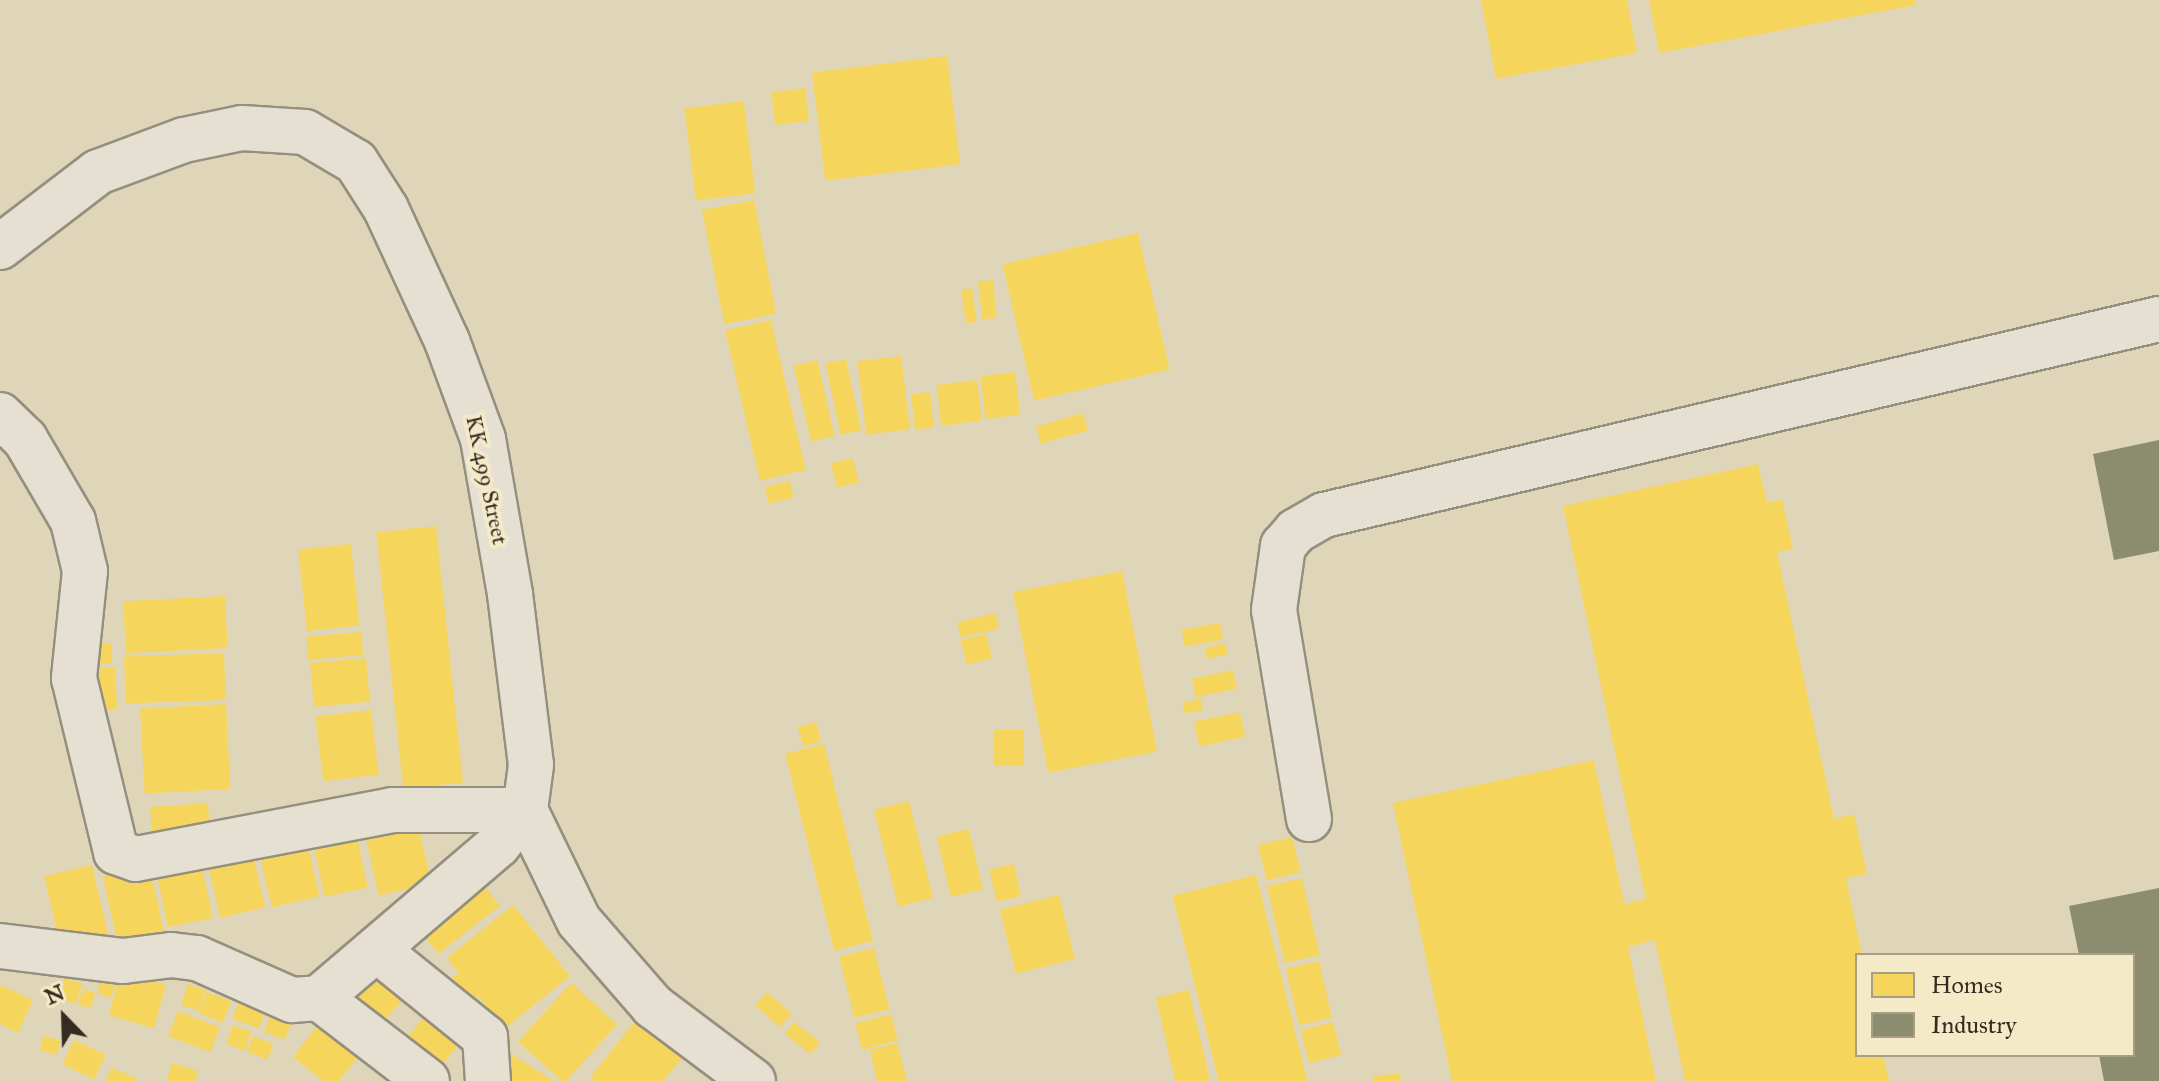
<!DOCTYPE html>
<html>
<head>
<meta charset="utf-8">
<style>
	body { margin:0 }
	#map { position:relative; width:2159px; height:1081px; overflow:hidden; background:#dfd6ba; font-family:"IM FELL Great Primer",serif }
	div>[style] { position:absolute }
	.homes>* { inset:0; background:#f6d55c; transform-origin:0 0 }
	.industry>* { inset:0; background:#8c8c6e }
	.roads { filter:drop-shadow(2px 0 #958f7e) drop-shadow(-2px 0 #958f7e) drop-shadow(0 2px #958f7e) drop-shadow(0 -2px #958f7e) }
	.minor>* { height:44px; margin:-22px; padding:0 22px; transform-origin:22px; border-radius:22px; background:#e5e0d2 }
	span { translate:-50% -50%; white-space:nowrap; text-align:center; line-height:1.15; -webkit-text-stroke:8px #f4eac8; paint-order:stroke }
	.street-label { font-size:22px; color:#352b20 }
	.legend { position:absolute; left:1855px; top:953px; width:280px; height:104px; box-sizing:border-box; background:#f4eac8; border:2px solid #a89e85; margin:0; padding:10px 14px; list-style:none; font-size:24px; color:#352b20 }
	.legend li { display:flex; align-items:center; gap:16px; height:40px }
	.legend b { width:40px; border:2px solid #a89e85 }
	.north { position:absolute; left:24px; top:977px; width:80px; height:80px; -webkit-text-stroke:6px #f4eac8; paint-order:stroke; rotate:337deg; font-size:22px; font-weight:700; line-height:32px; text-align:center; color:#352b20 }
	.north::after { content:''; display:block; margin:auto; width:28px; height:36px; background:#352b20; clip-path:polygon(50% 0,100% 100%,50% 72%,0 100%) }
</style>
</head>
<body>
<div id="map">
	<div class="homes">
		<i style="clip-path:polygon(1481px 0,1627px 0,1637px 53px,1496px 79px)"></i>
		<i style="clip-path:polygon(1649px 0,1915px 0,1916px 5px,1659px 53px)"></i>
		<i style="left:947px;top:56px;width:109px;height:136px;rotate:83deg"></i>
		<i style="left:805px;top:88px;width:33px;height:34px;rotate:83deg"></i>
		<i style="left:744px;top:101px;width:93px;height:60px;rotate:83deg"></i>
		<i style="left:754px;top:200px;width:116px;height:53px;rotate:79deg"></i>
		<i style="left:1138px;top:233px;width:140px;height:139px;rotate:77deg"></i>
		<i style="left:993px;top:280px;width:38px;height:15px;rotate:84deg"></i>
		<i style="left:972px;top:288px;width:34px;height:11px;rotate:82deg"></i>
		<i style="left:771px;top:320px;width:154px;height:47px;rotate:77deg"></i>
		<i style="left:901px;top:356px;width:74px;height:44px;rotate:83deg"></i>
		<i style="left:846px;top:359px;width:73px;height:21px;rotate:78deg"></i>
		<i style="left:817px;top:360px;width:78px;height:24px;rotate:77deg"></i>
		<i style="left:1015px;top:372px;width:43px;height:35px;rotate:83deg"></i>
		<i style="left:977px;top:380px;width:41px;height:41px;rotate:83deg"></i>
		<i style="left:930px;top:392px;width:36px;height:19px;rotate:84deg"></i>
		<i style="left:1083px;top:413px;width:18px;height:49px;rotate:74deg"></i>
		<i style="left:853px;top:458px;width:25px;height:23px;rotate:76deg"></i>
		<i style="clip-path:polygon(1758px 464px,1767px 503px,1782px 499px,1793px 549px,1777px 552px,1834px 819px,1854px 814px,1867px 874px,1846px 878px,1862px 955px,1857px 955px,1857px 1055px,1883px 1055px,1889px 1081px,1685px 1081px,1655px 940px,1628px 947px,1656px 1081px,1452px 1081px,1393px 803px,1594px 760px,1624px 904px,1646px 899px,1563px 506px)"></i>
		<i style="left:790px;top:481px;width:17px;height:26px;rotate:77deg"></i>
		<i style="left:436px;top:526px;width:258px;height:60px;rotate:84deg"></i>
		<i style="left:351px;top:544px;width:82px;height:53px;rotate:84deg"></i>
		<i style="left:1122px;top:571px;width:184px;height:111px;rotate:79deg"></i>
		<i style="left:225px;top:596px;width:52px;height:102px;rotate:87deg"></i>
		<i style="left:995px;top:613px;width:16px;height:39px;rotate:76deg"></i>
		<i style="left:1220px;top:623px;width:17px;height:39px;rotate:80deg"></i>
		<i style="left:361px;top:632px;width:23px;height:55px;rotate:85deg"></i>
		<i style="left:986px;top:634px;width:25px;height:26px;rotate:76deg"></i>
		<i style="clip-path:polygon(1225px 643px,1228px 655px,1206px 658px,1205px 648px)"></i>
		<i style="left:99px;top:644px;width:13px;height:20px"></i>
		<i style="left:224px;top:653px;width:47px;height:100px;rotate:88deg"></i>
		<i style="left:366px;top:658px;width:44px;height:56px;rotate:85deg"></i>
		<i style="left:115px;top:667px;width:42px;height:16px;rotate:87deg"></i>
		<i style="left:1233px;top:670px;width:19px;height:42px;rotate:78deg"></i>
		<i style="left:1201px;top:699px;width:11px;height:19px;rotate:80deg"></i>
		<i style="left:226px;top:704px;width:85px;height:86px;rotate:87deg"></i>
		<i style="left:371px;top:710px;width:65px;height:56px;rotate:83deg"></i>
		<i style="left:1240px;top:712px;width:25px;height:47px;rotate:78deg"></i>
		<i style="left:816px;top:722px;width:20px;height:19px;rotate:75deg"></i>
		<i style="left:994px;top:730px;width:30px;height:36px"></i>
		<i style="left:824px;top:744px;width:203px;height:40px;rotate:76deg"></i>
		<i style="left:909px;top:801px;width:100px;height:36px;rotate:76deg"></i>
		<i style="left:208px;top:803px;width:29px;height:58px;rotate:86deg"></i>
		<i style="left:417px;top:820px;width:65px;height:54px;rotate:77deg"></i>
		<i style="left:355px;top:828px;width:61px;height:44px;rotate:78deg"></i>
		<i style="left:969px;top:829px;width:62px;height:33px;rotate:77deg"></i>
		<i style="left:305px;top:833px;width:65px;height:49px;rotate:77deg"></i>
		<i style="left:1292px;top:837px;width:36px;height:35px;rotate:76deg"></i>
		<i style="left:251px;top:846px;width:63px;height:46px;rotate:77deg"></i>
		<i style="left:200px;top:857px;width:62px;height:46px;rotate:78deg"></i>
		<i style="left:1014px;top:864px;width:33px;height:25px;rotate:78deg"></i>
		<i style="left:92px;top:865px;width:73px;height:49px;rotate:77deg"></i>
		<i style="left:150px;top:866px;width:66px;height:48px;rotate:78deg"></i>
		<i style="left:1256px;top:875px;width:212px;height:86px;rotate:76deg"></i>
		<i style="left:1302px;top:878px;width:79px;height:36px;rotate:77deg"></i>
		<i style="left:479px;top:879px;width:34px;height:78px;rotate:52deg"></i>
		<i style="left:1059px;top:895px;width:66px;height:61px;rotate:76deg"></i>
		<i style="clip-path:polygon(513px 905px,570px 976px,504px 1029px,478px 996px,465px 1007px,446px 983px,459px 973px,447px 958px)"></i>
		<i style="left:874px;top:948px;width:63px;height:36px;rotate:76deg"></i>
		<i style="left:377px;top:959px;width:47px;height:47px;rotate:43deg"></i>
		<i style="left:1319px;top:961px;width:58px;height:34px;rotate:77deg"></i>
		<i style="left:103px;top:972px;width:15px;height:22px;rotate:16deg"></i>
		<i style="left:121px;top:972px;width:47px;height:45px;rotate:16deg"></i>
		<i style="left:64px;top:978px;width:19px;height:21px;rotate:16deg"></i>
		<i style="left:571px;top:983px;width:62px;height:79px;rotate:42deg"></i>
		<i style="left:188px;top:984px;width:19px;height:22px;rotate:18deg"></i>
		<i style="clip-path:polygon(0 985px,33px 1000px,18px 1033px,0 1024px)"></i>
		<i style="left:83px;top:989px;width:13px;height:16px;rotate:18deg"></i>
		<i style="left:1189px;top:990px;width:93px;height:34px;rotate:77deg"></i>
		<i style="left:207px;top:992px;width:26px;height:23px;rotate:21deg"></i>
		<i style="left:767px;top:992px;width:33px;height:18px;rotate:41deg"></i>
		<i style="left:238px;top:1003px;width:28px;height:17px;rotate:19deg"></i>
		<i style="left:431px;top:1008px;width:44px;height:40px;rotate:38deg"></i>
		<i style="left:178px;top:1011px;width:45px;height:27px;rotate:21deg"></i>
		<i style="clip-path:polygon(328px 1012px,369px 1043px,339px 1081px,323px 1081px,293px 1057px)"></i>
		<i style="left:271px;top:1014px;width:22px;height:19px;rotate:22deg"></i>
		<i style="left:891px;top:1014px;width:27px;height:37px;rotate:75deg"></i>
		<i style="clip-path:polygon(635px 1021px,682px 1058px,663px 1081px,594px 1081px,590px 1078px)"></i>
		<i style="left:794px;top:1022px;width:33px;height:15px;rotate:38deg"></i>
		<i style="left:1333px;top:1022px;width:34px;height:33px;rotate:76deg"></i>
		<i style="left:233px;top:1025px;width:20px;height:20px;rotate:20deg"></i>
		<i style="left:43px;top:1036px;width:18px;height:15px;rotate:13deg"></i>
		<i style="left:253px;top:1036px;width:22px;height:17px;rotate:21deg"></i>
		<i style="left:74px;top:1040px;width:35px;height:27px;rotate:25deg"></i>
		<i style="clip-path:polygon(897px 1043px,907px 1081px,877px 1081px,870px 1050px)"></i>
		<i style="clip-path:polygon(508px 1052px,554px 1081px,498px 1081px,492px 1077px)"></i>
		<i style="clip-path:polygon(172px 1063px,198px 1071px,195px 1081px,167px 1081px)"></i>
		<i style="clip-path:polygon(111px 1068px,137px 1078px,135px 1081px,106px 1081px)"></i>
		<i style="clip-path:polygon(1400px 1073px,1401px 1081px,1374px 1081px,1373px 1076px)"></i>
	</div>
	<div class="industry">
		<i style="clip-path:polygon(2159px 440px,2159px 551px,2114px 560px,2093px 454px)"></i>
		<i style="clip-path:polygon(2159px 888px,2159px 1081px,2104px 1081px,2099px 1055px,2133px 1055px,2133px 955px,2079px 955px,2069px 906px)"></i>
	</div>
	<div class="roads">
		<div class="minor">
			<i style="left:0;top:247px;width:123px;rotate:-37.4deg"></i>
			<i style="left:98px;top:172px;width:92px;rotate:-20.4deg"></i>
			<i style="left:184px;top:140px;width:59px;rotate:-11.7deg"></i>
			<i style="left:242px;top:128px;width:63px;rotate:3.6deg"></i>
			<i style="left:305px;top:132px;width:59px;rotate:30.5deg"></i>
			<i style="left:356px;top:162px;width:56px;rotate:57.4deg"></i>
			<i style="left:386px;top:209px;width:145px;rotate:65.2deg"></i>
			<i style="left:447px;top:341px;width:104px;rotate:69.8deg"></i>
			<i style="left:483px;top:439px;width:157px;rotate:80.1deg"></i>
			<i style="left:510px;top:594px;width:172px;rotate:83deg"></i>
			<i style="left:531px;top:765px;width:45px;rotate:97.6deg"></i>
			<i style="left:525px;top:810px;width:123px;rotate:64.1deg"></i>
			<i style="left:579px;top:921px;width:113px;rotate:49deg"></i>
			<i style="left:653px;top:1006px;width:125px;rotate:36.9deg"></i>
			<i style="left:0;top:415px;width:35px;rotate:44deg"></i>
			<i style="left:25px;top:439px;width:95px;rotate:59.7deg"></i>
			<i style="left:73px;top:521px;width:51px;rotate:76.5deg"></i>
			<i style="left:85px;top:571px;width:108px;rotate:95.9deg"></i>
			<i style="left:74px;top:678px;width:179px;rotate:76.4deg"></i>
			<i style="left:116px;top:852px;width:21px;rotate:19deg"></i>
			<i style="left:136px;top:859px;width:261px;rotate:-10.8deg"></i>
			<i style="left:392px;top:810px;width:133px"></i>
			<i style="left:1309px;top:819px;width:212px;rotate:-99.5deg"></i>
			<i style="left:1274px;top:610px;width:65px;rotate:-82deg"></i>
			<i style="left:1283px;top:546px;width:20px;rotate:-49deg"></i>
			<i style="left:1296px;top:531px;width:32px;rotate:-30deg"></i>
			<i style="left:1324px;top:515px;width:858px;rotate:-13.21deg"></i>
			<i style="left:0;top:946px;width:124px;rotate:7deg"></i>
			<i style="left:123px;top:961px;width:48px;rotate:-7.1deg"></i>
			<i style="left:171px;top:955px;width:26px;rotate:7deg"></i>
			<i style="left:197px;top:958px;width:104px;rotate:23.9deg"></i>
			<i style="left:292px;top:1000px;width:27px;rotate:-4deg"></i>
			<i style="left:319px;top:998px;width:235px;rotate:-40.5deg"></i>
			<i style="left:498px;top:845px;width:44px;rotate:-52.4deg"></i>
			<i style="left:377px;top:950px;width:139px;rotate:38.9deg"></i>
			<i style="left:485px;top:1037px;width:44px;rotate:86.1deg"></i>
			<i style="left:319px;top:998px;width:136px;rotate:37.5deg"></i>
		</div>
	</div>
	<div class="street-label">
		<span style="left:487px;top:480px;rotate:78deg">KK 499 Street</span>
	</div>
	<ul class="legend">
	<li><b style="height:22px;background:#f6d55c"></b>Homes</li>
	<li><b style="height:22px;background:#8c8c6e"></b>Industry</li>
	</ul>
	<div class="north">N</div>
</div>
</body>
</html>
